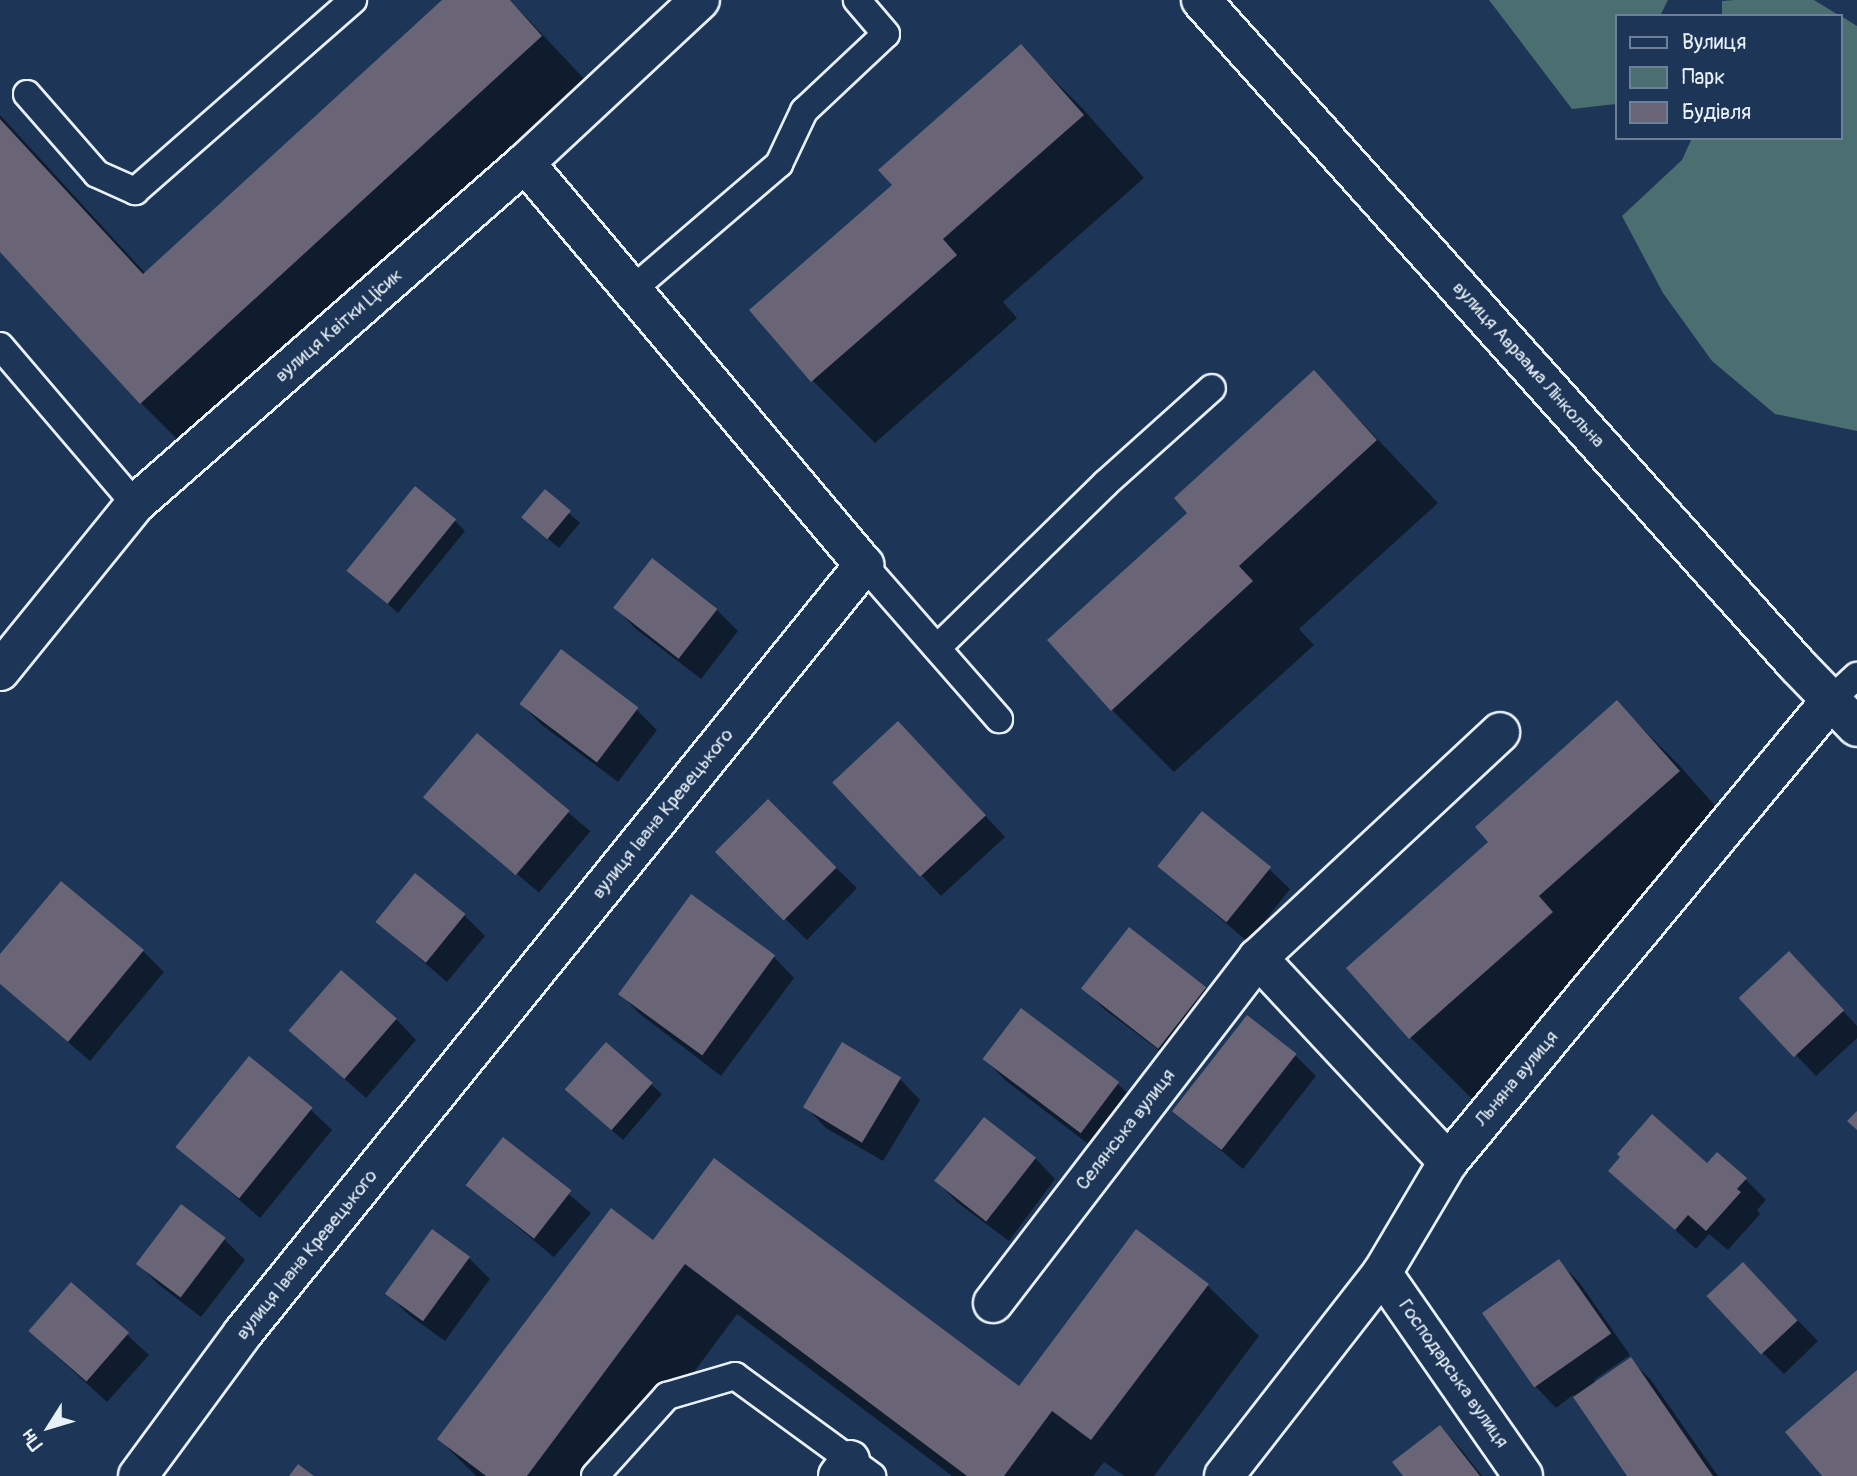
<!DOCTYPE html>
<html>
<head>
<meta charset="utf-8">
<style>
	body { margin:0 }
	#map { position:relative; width:1857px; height:1476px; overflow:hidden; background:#1d3557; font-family:Pangolin,sans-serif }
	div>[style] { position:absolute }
	.green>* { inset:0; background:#4b6e70 }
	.shadow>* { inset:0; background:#0007; transform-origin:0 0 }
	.building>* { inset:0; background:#696476; transform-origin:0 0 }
	.roads { filter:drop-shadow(2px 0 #e8f1f8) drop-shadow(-2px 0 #e8f1f8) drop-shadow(0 2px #e8f1f8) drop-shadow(0 -2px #e8f1f8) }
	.lane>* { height:26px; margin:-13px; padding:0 13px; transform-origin:13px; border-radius:13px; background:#1d3557 }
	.street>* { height:38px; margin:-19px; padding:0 19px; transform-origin:19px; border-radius:19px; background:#1d3557 }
	.secondary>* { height:38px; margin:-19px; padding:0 19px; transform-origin:19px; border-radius:19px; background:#1d3557 }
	span { translate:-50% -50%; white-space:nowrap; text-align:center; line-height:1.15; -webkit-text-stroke:5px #1d3557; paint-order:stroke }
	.street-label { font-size:19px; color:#e8f1f8 }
	.legend { position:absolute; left:1615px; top:14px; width:228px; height:126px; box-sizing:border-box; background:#1d3557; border:2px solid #6e8097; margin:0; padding:9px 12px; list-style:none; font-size:21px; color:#e8f1f8 }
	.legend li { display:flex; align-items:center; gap:14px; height:35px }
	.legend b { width:35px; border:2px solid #6e8097 }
	.north { position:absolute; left:14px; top:1392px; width:70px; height:70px; -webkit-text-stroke:5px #1d3557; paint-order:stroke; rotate:233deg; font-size:19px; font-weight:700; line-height:28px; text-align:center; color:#e8f1f8 }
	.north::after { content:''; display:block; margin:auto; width:24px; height:32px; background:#e8f1f8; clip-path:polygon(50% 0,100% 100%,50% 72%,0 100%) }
</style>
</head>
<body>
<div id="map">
	<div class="green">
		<i style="clip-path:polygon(1489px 0,1668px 0,1660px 16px,1617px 16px,1616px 104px,1572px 109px)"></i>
		<i style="clip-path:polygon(1735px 0,1814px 0,1840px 16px,1722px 16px,1722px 1px)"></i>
		<i style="clip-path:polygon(1841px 16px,1857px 26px,1857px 431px,1775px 414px,1712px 361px,1663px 293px,1622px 216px,1682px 160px,1692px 138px,1841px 138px)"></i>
	</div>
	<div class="shadow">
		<i style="clip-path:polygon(445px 0,510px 0,603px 99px,203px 465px,141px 403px,0 249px,0 115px,146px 274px)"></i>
		<i style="clip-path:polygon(1021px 47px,1083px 109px,1144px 178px,1003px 302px,1017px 318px,875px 443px,813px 381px,752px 311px,894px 185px)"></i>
		<i style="clip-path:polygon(1314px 372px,1438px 503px,1299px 629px,1314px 645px,1174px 772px,1112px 710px,1189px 513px)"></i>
		<i style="clip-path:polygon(545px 492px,580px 523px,559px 548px,534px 527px)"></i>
		<i style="clip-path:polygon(455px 521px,465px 531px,398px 613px,348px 570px)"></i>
		<i style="clip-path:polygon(653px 560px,717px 610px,738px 631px,701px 679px,636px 629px,616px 608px)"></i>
		<i style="clip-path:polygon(561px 652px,637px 710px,657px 730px,618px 782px,542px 725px,521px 704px)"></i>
		<i style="clip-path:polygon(1617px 703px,1679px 765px,1741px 835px,1614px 975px,1473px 1100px,1411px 1038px,1349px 968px,1491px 842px)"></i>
		<i style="left:477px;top:736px;width:148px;height:80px;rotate:40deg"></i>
		<i style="clip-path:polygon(918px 743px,1005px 837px,941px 896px,834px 782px)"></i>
		<i style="clip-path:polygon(768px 802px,857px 888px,807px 940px,739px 874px)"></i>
		<i style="clip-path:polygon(1160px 867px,1269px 869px,1290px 889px,1248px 942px)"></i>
		<i style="clip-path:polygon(464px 915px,485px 936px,447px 982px,377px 922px)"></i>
		<i style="clip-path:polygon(143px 951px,164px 972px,90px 1061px,0 984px,0 957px)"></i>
		<i style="clip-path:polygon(774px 957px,794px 978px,721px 1076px,640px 1014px,620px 994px)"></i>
		<i style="clip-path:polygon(1809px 974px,1857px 1026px,1857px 1038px,1816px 1076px,1741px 998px)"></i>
		<i style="clip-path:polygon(1084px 988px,1205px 988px,1226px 1009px,1181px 1067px,1104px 1009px)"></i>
		<i style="clip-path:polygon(396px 1019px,416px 1040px,366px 1098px,291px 1031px)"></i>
		<i style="clip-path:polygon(606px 1045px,662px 1094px,623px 1140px,577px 1100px)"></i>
		<i style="clip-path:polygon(1296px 1056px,1316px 1076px,1243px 1169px,1174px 1111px)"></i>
		<i style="clip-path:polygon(985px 1059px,1118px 1084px,1138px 1104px,1101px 1154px,1005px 1080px)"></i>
		<i style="clip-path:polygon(900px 1079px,920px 1100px,883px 1161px,826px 1128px,806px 1107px)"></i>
		<i style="clip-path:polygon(311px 1110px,332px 1130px,260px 1218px,177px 1146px)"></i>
		<i style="left:503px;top:1139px;width:115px;height:58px;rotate:40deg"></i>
		<i style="clip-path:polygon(1035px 1158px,1055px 1179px,1009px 1241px,958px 1203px,937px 1182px)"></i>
		<i style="clip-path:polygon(1707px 1165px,1745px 1179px,1766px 1200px,1757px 1210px,1760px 1214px,1728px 1250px,1709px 1234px,1696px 1249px,1611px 1171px)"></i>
		<i style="clip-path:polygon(225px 1240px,245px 1260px,201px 1317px,158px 1284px,137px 1263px)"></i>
		<i style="clip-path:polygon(654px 1242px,1019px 1389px,1207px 1285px,1259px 1336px,1154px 1476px,1124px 1476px,1104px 1462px,1093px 1476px,952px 1476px,737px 1314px,617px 1476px,476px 1476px,439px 1439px)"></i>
		<i style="clip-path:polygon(469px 1258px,490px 1279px,445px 1341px,409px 1315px,388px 1294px)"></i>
		<i style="clip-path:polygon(1558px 1261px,1579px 1282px,1630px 1355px,1594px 1380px,1596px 1383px,1631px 1360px,1651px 1380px,1718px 1476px,1629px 1476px,1573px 1395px,1556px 1408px,1536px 1387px,1484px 1313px)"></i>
		<i style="clip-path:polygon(72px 1284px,149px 1355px,107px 1402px,51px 1351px)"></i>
		<i style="clip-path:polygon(1763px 1285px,1818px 1341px,1784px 1374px,1763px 1353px)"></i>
		<i style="clip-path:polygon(1440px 1427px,1460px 1448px,1482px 1476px,1405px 1476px)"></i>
	</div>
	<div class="building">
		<i style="clip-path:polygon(442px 0,510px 0,542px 36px,140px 404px,0 252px,0 119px,143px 274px)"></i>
		<i style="clip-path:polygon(1021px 44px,1084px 115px,943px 239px,957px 255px,811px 382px,749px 310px,892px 185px,878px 170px)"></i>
		<i style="clip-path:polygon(1314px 370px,1377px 440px,1239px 566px,1253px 581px,1111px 711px,1047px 640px,1187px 513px,1174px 498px)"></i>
		<i style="left:415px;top:486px;width:53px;height:109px;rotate:39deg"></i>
		<i style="left:545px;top:489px;width:34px;height:37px;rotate:40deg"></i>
		<i style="left:652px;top:558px;width:83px;height:63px;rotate:38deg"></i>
		<i style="left:561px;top:649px;width:97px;height:69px;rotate:37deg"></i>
		<i style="clip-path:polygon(1617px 700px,1680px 771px,1539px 896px,1553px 912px,1409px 1039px,1346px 968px,1488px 842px,1475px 827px)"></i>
		<i style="left:898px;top:721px;width:129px;height:90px;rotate:47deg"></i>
		<i style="left:477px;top:733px;width:121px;height:84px;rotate:40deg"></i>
		<i style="left:768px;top:799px;width:97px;height:75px;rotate:45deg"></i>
		<i style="left:1202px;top:811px;width:89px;height:71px;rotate:39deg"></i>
		<i style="left:415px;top:873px;width:65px;height:63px;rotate:39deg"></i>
		<i style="clip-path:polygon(61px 881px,144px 950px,68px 1042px,0 984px,0 954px)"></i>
		<i style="left:691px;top:894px;width:104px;height:124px;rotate:36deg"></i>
		<i style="left:1129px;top:927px;width:98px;height:78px;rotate:38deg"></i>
		<i style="left:1789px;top:951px;width:81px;height:69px;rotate:47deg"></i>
		<i style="left:341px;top:970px;width:74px;height:80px;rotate:41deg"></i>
		<i style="left:1021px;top:1008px;width:123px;height:64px;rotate:37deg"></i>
		<i style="left:1247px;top:1015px;width:63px;height:122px;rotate:38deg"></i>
		<i style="left:606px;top:1042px;width:62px;height:63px;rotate:41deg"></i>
		<i style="left:842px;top:1042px;width:69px;height:76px;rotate:31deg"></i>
		<i style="left:249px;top:1056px;width:82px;height:117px;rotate:39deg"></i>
		<i style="clip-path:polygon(1857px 1111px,1857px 1130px,1847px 1121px)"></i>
		<i style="clip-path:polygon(1652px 1114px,1707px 1163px,1717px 1152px,1747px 1178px,1737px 1189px,1741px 1192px,1706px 1231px,1688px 1215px,1675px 1230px,1608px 1171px,1620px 1157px,1617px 1154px)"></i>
		<i style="left:984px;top:1117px;width:66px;height:81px;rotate:38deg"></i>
		<i style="left:503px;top:1137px;width:87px;height:61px;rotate:38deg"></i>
		<i style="clip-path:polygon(714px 1158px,1019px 1386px,1136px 1229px,1209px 1284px,1091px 1440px,1052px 1411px,1004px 1476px,967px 1476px,685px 1264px,527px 1476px,486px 1476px,437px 1439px,611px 1208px,653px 1240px)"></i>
		<i style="left:181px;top:1204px;width:56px;height:75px;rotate:37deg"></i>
		<i style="left:432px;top:1229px;width:47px;height:80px;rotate:36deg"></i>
		<i style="left:1559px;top:1259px;width:91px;height:94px;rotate:55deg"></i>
		<i style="left:1743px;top:1262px;width:80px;height:50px;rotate:47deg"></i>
		<i style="left:71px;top:1282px;width:77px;height:65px;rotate:41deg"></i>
		<i style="clip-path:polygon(1631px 1357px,1706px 1466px,1713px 1476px,1627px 1476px,1573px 1397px)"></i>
		<i style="clip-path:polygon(1857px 1370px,1857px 1476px,1822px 1476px,1785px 1432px)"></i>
		<i style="clip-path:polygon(1440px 1425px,1480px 1476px,1403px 1476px,1392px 1462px)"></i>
		<i style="clip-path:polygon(298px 1464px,314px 1476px,289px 1476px)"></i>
	</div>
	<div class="roads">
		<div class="lane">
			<i style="left:27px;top:94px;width:106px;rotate:48.8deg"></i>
			<i style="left:97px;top:174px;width:42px;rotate:24.1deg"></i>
			<i style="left:135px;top:191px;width:290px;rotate:-41.2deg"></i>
			<i style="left:632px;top:290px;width:194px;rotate:-40.6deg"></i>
			<i style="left:779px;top:164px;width:59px;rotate:-64.7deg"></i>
			<i style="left:804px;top:111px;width:112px;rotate:-43.2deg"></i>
			<i style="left:886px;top:34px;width:45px;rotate:-130.5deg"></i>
			<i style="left:0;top:346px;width:208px;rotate:49.5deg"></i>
			<i style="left:864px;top:565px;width:205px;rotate:48.8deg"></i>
			<i style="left:937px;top:648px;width:236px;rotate:-44.3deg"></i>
			<i style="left:1106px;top:483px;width:142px;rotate:-41.9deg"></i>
			<i style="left:1832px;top:699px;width:34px;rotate:-43deg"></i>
			<i style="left:595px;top:1476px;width:108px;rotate:-48deg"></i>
			<i style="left:667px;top:1396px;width:71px;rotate:-16.4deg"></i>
			<i style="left:735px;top:1376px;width:170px;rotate:36.1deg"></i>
		</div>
		<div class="street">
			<i style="left:0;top:671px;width:215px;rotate:-51deg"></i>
			<i style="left:135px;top:504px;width:518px;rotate:-41.17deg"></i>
			<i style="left:525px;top:163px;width:239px;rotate:-43deg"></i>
			<i style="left:1258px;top:958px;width:279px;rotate:47deg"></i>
			<i style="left:1382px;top:1273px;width:247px;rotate:55.2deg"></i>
			<i style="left:993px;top:1303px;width:435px;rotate:-52.5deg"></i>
			<i style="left:1258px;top:958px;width:331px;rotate:-43deg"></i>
			<i style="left:138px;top:1476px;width:177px;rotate:-53.7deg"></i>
			<i style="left:243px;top:1333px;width:988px;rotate:-51.04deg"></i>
			<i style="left:864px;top:565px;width:526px;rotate:-130.14deg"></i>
			<i style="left:838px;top:1476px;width:20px;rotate:-53deg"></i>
			<i style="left:1224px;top:1476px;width:257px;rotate:-52.1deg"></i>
			<i style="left:1382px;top:1273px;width:129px;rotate:-59.3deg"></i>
			<i style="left:1448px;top:1162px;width:602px;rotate:-50.33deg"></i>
		</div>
		<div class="secondary">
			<i style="left:1201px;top:0;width:893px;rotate:48.13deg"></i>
			<i style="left:1797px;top:665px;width:86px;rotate:45.9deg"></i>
		</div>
	</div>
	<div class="street-label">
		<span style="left:339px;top:326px;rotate:-41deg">вулиця Квітки Цісик</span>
		<span style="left:1528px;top:365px;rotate:48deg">вулиця Авраама Лінкольна</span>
		<span style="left:663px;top:814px;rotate:-51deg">вулиця Івана Кревецького</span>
		<span style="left:1517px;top:1079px;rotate:-50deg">Льняна вулиця</span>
		<span style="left:1126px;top:1130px;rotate:-52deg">Селянська вулиця</span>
		<span style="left:307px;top:1255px;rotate:-51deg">вулиця Івана Кревецького</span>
		<span style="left:1453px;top:1374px;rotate:55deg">Господарська вулиця</span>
	</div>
	<ul class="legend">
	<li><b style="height:9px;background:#1d3557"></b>Вулиця</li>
	<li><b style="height:19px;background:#4b6e70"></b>Парк</li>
	<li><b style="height:19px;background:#696476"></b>Будівля</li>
	</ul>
	<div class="north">Пн</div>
</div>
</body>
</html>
